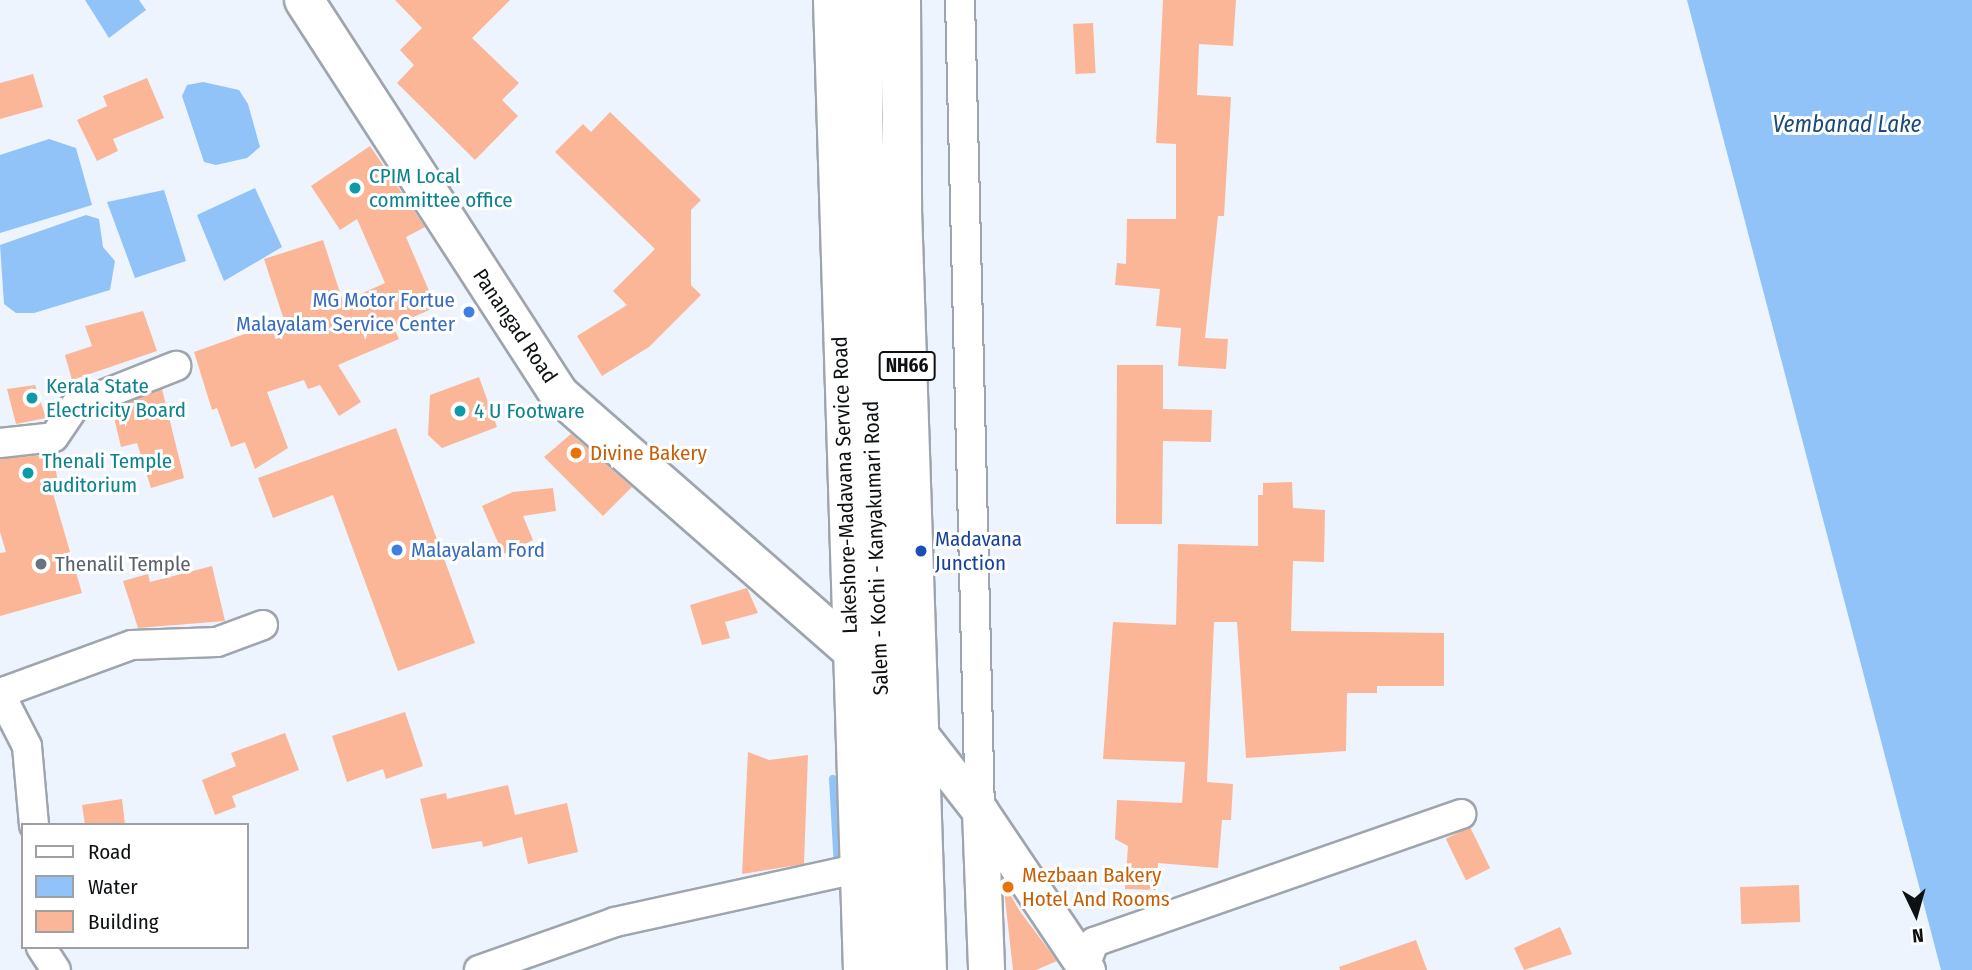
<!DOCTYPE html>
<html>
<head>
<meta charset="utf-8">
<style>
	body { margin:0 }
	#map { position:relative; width:1972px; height:970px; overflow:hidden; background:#edf4fd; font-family:"Fira Sans Condensed",sans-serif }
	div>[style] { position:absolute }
	.water>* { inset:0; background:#92c3f8 }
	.stream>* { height:8px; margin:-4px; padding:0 4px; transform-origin:4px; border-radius:4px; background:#92c3f8 }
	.building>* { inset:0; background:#fbb697; transform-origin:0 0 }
	.roads { filter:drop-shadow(2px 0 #9ea5ad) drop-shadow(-2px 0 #9ea5ad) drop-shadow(0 2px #9ea5ad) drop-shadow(0 -2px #9ea5ad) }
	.minor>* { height:28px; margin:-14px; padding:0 14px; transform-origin:14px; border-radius:14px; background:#fff }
	.tertiary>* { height:35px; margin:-17.5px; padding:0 17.5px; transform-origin:17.5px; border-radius:17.5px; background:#fff }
	.secondary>* { height:38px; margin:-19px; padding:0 19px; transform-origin:19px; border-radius:19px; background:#fff }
	.trunk>* { height:38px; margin:-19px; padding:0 19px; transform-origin:19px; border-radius:19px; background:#fff }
	.dots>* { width:19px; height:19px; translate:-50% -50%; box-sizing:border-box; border:4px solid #fff; border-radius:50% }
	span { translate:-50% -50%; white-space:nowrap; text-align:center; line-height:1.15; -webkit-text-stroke:6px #fff; paint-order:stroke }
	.shield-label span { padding:2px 5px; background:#fff; border:2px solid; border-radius:5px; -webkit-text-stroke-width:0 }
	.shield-label { font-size:19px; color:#0e1113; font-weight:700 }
	.culture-label { font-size:21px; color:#0d838f }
	.left { translate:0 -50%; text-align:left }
	.shop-label { font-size:21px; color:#366cbe }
	.right { translate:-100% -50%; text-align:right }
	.street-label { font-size:21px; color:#0e1113 }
	.food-label { font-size:21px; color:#c56008 }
	.transit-label { font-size:21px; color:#164399 }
	.worship-label { font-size:21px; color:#5b616d }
	.water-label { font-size:23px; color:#194a7b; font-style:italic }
	.legend { position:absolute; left:21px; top:823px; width:228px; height:126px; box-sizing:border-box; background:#fff; border:2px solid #9fa0a1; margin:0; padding:9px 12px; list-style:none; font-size:21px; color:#0e1113 }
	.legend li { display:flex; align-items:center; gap:14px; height:35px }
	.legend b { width:35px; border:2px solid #9fa0a1 }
	.north { position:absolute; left:1881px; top:879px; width:70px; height:70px; -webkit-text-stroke:5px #fff; paint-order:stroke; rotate:175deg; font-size:19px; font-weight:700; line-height:28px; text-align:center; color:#0e1113 }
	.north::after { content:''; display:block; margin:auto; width:24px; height:32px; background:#0e1113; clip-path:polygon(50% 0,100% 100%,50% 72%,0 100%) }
</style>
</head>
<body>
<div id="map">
	<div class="water">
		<i style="clip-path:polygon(85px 0,139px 0,146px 10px,109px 38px)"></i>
		<i style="clip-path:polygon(1687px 0,1972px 0,1972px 970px,1941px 970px)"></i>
		<i style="clip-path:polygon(203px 82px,239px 90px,248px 104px,260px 147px,247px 158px,216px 165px,204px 162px,182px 96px,187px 85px)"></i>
		<i style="clip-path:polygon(49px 139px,76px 148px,92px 205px,0 233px,0 155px)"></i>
		<i style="clip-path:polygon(255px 188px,282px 247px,224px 281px,197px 215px)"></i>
		<i style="clip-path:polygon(164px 190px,186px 261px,135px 278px,107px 202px)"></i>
		<i style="clip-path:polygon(86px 215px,99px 219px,103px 247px,115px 261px,110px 290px,34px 313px,16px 313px,4px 304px,0 245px)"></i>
	</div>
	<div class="stream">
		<i style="left:833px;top:779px;width:90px;rotate:86.8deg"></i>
	</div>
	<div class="building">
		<i style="clip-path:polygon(395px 0,510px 0,472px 38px,519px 83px,502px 100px,518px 116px,475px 160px,397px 83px,414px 65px,400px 50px,422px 28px)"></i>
		<i style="clip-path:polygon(1163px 0,1236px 0,1233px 46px,1199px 44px,1197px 95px,1231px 97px,1224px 216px,1218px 216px,1205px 338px,1228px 339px,1226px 369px,1178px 366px,1181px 328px,1156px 326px,1160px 289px,1115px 285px,1117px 263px,1126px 264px,1127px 219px,1176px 219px,1176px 144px,1156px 143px)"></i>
		<i style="left:1093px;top:23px;width:50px;height:20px;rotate:87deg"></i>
		<i style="clip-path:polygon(33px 74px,43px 107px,0 119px,0 83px)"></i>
		<i style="clip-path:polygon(147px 78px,164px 118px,113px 139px,118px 151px,97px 161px,77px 120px,107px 106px,103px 96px)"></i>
		<i style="clip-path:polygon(610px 112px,701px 200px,691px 210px,691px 285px,701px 295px,649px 347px,602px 376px,577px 336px,627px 305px,613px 291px,655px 249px,555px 152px,583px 124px,591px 132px)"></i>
		<i style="clip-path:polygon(370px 146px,425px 227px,406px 237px,436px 307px,393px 326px,399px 339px,338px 365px,361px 402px,339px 416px,320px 385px,308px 389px,304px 380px,267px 392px,288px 448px,255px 469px,245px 442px,231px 447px,217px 408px,212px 410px,194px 352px,284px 320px,264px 259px,323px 240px,343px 302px,385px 283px,357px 219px,340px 230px,311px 186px)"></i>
		<i style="clip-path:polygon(143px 311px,157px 351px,72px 380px,65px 355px,92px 346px,85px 326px)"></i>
		<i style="clip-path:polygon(1117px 365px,1163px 365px,1163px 409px,1212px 410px,1211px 442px,1163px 441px,1162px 524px,1116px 524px)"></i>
		<i style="clip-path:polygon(479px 377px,497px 427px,442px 448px,428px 435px,430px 395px)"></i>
		<i style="clip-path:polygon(35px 385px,46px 418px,16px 424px,7px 389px)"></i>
		<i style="clip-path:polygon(162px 389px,184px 478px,151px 488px,137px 443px,121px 447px,112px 409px)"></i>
		<i style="clip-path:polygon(396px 428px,475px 643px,398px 671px,333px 495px,273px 518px,258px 478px)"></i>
		<i style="clip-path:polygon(571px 434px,632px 487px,603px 516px,544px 457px)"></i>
		<i style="clip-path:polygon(53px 454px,59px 488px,52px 490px,82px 593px,0 616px,0 553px,6px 552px,0 532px,0 459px)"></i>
		<i style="clip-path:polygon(1292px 482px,1293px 508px,1325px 510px,1324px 562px,1293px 561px,1291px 631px,1444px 633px,1444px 686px,1377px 686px,1377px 693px,1347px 693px,1346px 751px,1246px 758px,1237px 622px,1214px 622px,1207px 782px,1233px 784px,1231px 820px,1222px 820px,1218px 868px,1158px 863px,1157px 890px,1125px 889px,1128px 846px,1115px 839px,1117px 800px,1182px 803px,1185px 762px,1103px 759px,1113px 622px,1176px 625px,1178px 544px,1258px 546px,1258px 495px,1263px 495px,1263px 483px)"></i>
		<i style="clip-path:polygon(553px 488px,556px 511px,523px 516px,533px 540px,503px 554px,482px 506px,513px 492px)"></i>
		<i style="clip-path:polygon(212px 566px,225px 621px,138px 628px,123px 581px,148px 574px,150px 582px)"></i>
		<i style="clip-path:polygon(747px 588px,758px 613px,725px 622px,730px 638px,702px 645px,690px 605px)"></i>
		<i style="clip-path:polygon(405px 712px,423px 766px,386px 779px,383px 769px,347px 782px,332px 736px)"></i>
		<i style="clip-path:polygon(285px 733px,299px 770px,232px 796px,236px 807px,215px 815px,202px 780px,236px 766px,231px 753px)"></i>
		<i style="clip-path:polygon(748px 752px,769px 760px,808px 755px,804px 864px,742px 874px)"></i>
		<i style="clip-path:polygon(508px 785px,515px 815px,567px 803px,578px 852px,528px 864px,522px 837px,483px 847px,482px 841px,432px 849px,420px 799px,446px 793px,447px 799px)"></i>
		<i style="clip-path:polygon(122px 799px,125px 825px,85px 825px,82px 805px)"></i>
		<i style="left:1470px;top:827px;width:46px;height:27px;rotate:64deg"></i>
		<i style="clip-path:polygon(1003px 881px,1019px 910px,1057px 961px,1036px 970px,1013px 970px)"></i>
		<i style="left:1799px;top:885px;width:37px;height:59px;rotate:88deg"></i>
		<i style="clip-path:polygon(1560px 927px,1572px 954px,1524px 970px,1514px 948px)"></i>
		<i style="clip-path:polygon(1416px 940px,1427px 970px,1340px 970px,1339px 967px)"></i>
	</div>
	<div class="roads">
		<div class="minor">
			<i style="left:960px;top:0;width:811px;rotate:88.59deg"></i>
			<i style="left:0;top:443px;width:54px;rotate:-6.3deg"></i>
			<i style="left:54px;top:437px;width:37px;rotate:-56deg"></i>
			<i style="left:75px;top:406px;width:109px;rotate:-21.6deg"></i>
			<i style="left:34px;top:825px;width:79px;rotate:-95.1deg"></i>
			<i style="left:27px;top:746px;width:46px;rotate:-117.1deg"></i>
			<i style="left:6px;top:705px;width:14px;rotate:-90deg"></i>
			<i style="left:6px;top:691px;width:134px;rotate:-20.1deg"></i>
			<i style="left:132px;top:645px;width:85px;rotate:-2deg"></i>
			<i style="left:217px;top:642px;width:49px;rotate:-20.3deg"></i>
			<i style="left:41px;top:947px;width:27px;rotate:57deg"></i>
			<i style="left:1085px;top:966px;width:26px;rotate:-69deg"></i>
			<i style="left:1094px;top:942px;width:389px;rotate:-19.2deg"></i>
			<i style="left:479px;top:970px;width:144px;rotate:-19.4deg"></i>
			<i style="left:615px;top:922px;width:248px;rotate:-12.4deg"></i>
		</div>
		<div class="tertiary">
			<i style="left:831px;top:0;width:970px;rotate:88.23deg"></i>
			<i style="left:919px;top:733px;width:99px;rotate:52deg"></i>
			<i style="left:980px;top:811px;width:192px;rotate:56.1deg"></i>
			<i style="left:980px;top:811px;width:159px;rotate:87.8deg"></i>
		</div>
		<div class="secondary">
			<i style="left:304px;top:0;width:471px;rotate:57.1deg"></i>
			<i style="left:560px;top:395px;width:386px;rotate:41.2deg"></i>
			<i style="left:850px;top:649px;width:47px;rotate:48.5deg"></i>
		</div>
		<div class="trunk">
			<i style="left:866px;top:0;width:118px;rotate:91.5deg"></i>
			<i style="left:863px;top:118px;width:852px;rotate:88.12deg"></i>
			<i style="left:901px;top:0;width:209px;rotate:89.7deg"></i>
			<i style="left:902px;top:209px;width:761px;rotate:88.12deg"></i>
		</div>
	</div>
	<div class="dots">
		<i style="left:355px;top:188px;background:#0f9aa8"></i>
		<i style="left:469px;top:312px;background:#3f7fe0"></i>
		<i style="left:32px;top:398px;background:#0f9aa8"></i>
		<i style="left:460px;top:411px;background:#0f9aa8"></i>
		<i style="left:576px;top:453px;background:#e8710a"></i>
		<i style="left:28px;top:473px;background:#0f9aa8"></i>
		<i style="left:397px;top:550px;background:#3f7fe0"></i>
		<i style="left:921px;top:551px;background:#1a4fb4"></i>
		<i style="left:41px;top:564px;background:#6b7280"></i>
		<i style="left:1008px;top:887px;background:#e8710a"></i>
	</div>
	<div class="shield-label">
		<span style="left:907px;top:366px">NH66</span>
	</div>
	<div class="culture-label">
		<span class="left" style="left:369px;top:188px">CPIM Local<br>committee office</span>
		<span class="left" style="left:46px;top:398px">Kerala State<br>Electricity Board</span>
		<span class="left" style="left:474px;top:411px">4 U Footware</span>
		<span class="left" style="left:42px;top:473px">Thenali Temple<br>auditorium</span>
	</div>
	<div class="shop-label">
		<span class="right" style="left:455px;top:312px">MG Motor Fortue<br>Malayalam Service Center</span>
		<span class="left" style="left:411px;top:550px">Malayalam Ford</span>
	</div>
	<div class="street-label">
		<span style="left:515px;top:326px;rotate:56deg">Panangad Road</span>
		<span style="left:845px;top:485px;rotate:-92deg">Lakeshore-Madavana Service Road</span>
		<span style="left:876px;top:548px;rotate:-92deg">Salem - Kochi - Kanyakumari Road</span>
	</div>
	<div class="food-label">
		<span class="left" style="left:590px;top:453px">Divine Bakery</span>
		<span class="left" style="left:1022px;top:887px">Mezbaan Bakery<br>Hotel And Rooms</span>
	</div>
	<div class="transit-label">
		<span class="left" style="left:935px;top:551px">Madavana<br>Junction</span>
	</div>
	<div class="worship-label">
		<span class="left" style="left:55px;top:564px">Thenalil Temple</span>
	</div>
	<div class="water-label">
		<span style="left:1847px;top:124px">Vembanad Lake</span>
	</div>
	<ul class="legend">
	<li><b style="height:9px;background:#fff"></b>Road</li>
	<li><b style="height:19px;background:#92c3f8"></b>Water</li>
	<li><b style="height:19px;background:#fbb697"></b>Building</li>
	</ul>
	<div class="north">N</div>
</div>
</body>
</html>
